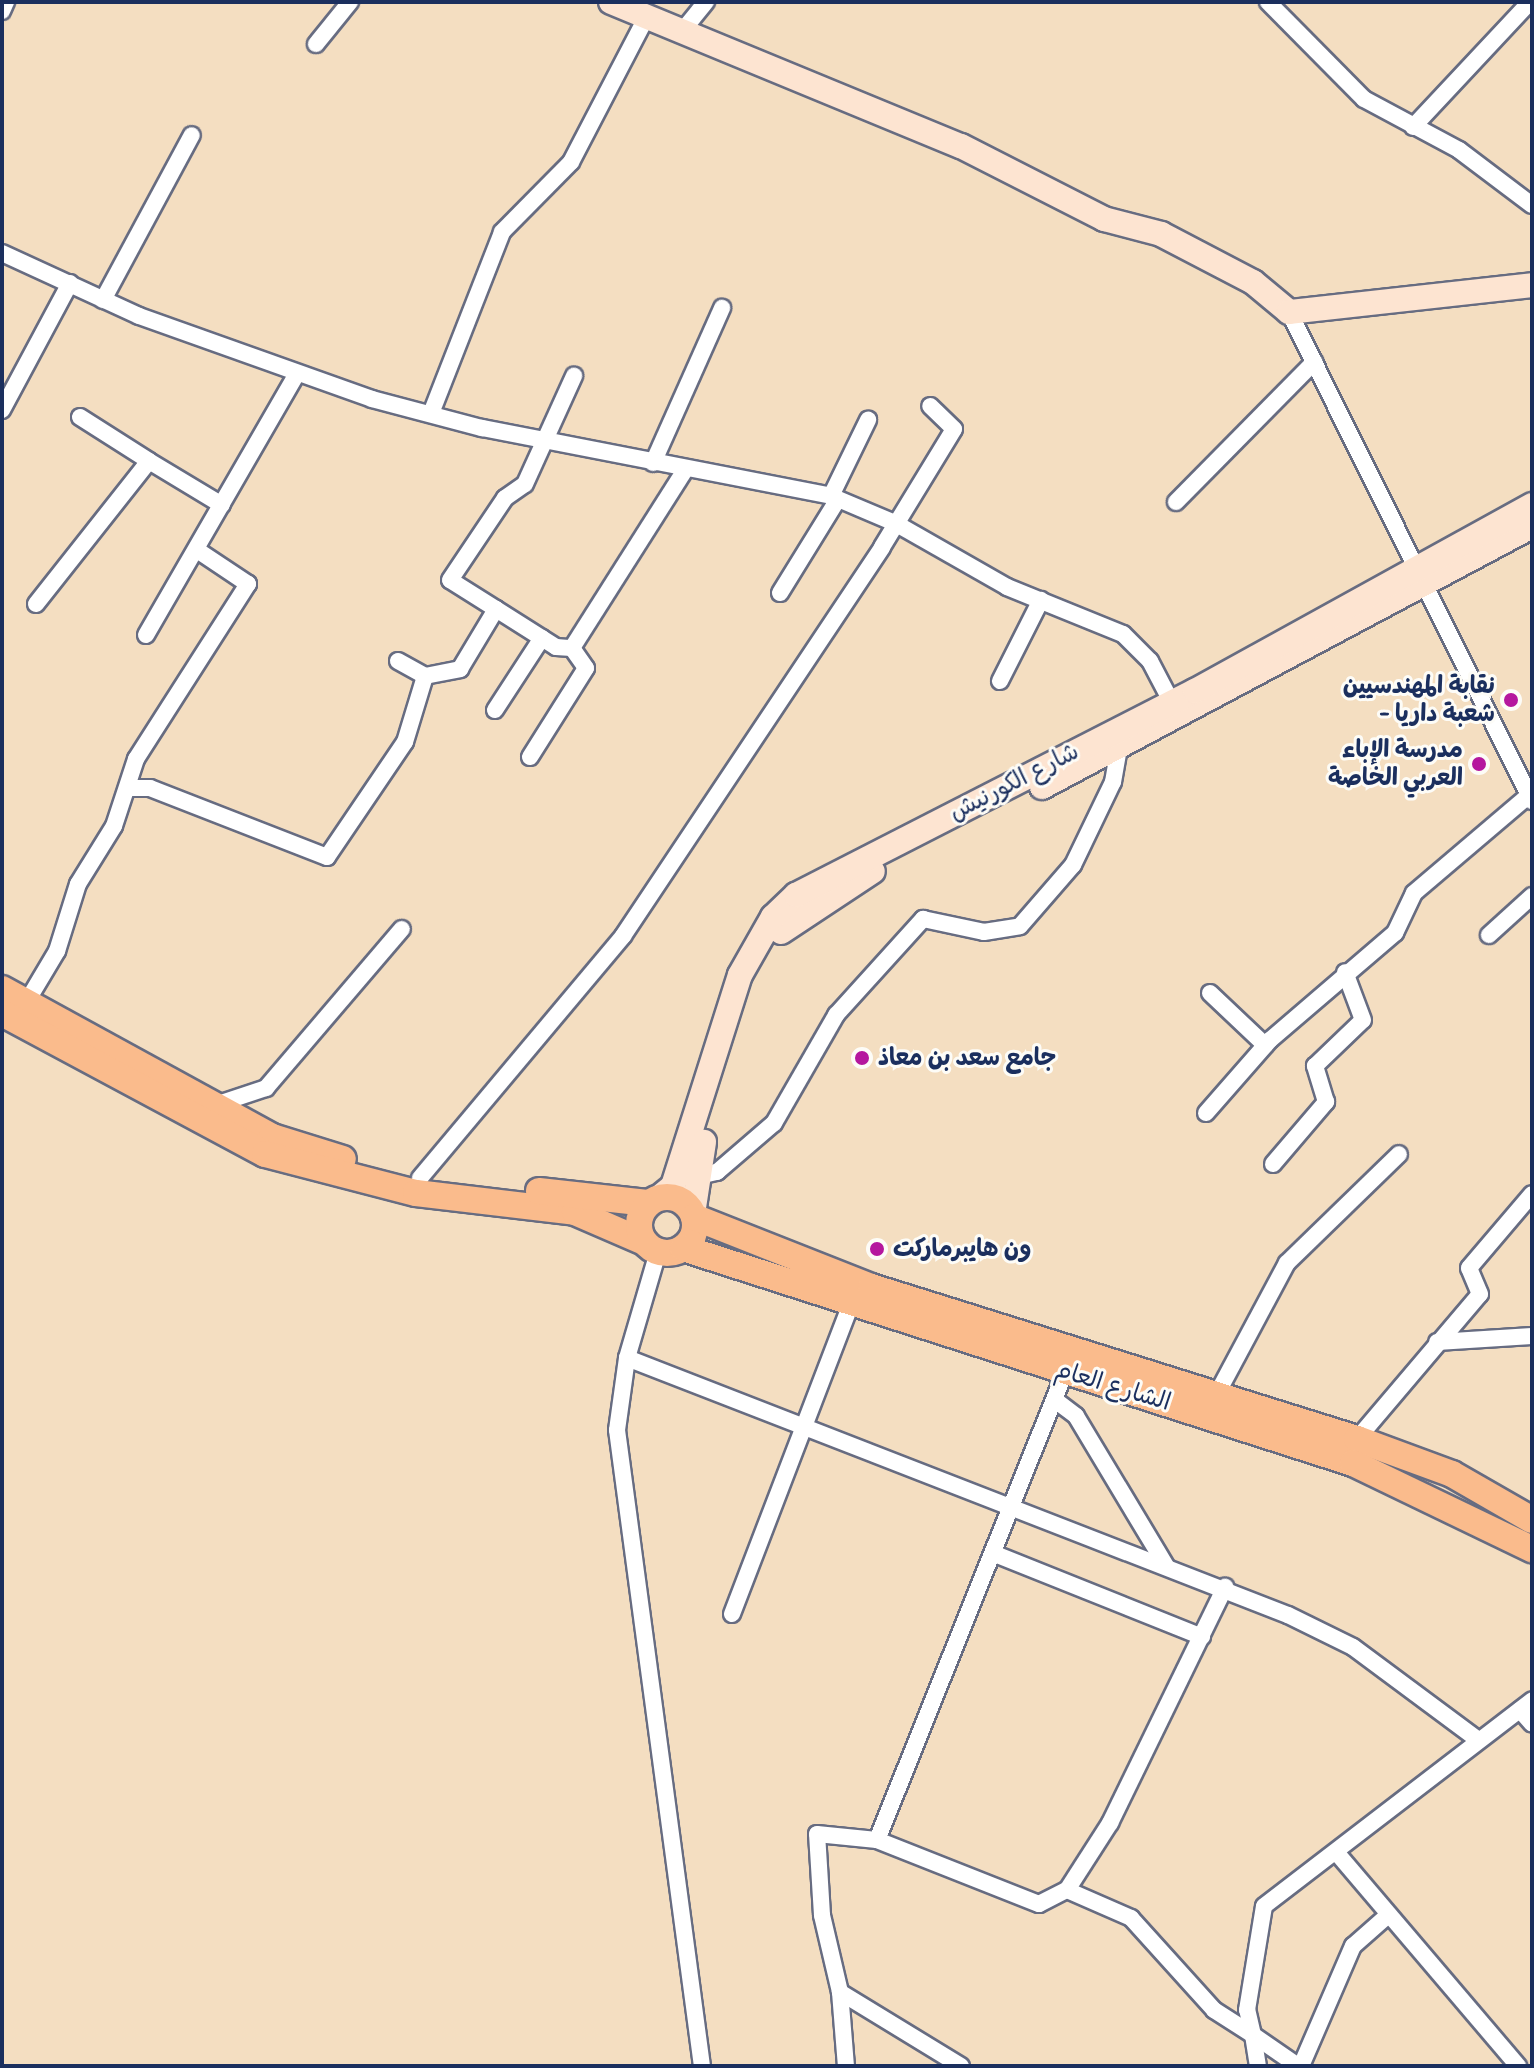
<!DOCTYPE html>
<html>
<head>
<meta charset="utf-8">
<style>
	body { margin:0 }
	#map { position:relative; width:1534px; height:2068px; overflow:hidden; background:#f4dec1; font-family:Pangolin,"Playpen Sans Arabic",sans-serif }
	div>[style] { position:absolute }
	.roads { filter:drop-shadow(2px 0 #676c81) drop-shadow(-2px 0 #676c81) drop-shadow(0 2px #676c81) drop-shadow(0 -2px #676c81) }
	.street>* { height:16px; margin:-8px; padding:0 8px; transform-origin:8px; border-radius:8px; background:#fff }
	.secondary>* { height:24px; margin:-12px; padding:0 12px; transform-origin:12px; border-radius:12px; background:#fde4d1 }
	.primary>* { height:26px; margin:-13px; padding:0 13px; transform-origin:13px; border-radius:13px; background:#fabb8c }
	.primary>.ring { margin:-13px; padding:0; box-sizing:content-box; background:none; border:26px solid #fabb8c; border-radius:50% }
	.dots>* { width:22px; height:22px; translate:-50% -50%; box-sizing:border-box; border:4px solid #fdfcf7; border-radius:50% }
	span { translate:-50% -50%; white-space:nowrap; text-align:center; line-height:1.15; -webkit-text-stroke:6px #fdfcf7; paint-order:stroke }
	.poi-label { font-size:24px; color:#1b2f5e; font-weight:700 }
	.right { translate:-100% -50%; text-align:right }
	.left { translate:0 -50%; text-align:left }
	.street-label { font-size:24px; color:#1b2f5e }
	.frame { position:absolute; inset:0; border:4px solid #1b2f5e; pointer-events:none }
</style>
</head>
<body>
<div id="map">
	<div class="roads">
		<div class="street">
			<i style="left:1268px;top:2px;width:136px;rotate:45.3deg"></i>
			<i style="left:1364px;top:99px;width:108px;rotate:28.2deg"></i>
			<i style="left:1459px;top:150px;width:91px;rotate:37deg"></i>
			<i style="left:2px;top:11px;width:10px;rotate:-66deg"></i>
			<i style="left:684px;top:29px;width:35px;rotate:-51deg"></i>
			<i style="left:316px;top:44px;width:54px;rotate:-51deg"></i>
			<i style="left:1413px;top:127px;width:171px;rotate:-46.9deg"></i>
			<i style="left:2px;top:253px;width:151px;rotate:24.7deg"></i>
			<i style="left:139px;top:316px;width:247px;rotate:19.6deg"></i>
			<i style="left:372px;top:399px;width:114px;rotate:14.8deg"></i>
			<i style="left:482px;top:428px;width:356px;rotate:11deg"></i>
			<i style="left:831px;top:496px;width:69px;rotate:22.9deg"></i>
			<i style="left:895px;top:523px;width:129px;rotate:29.7deg"></i>
			<i style="left:1007px;top:587px;width:125px;rotate:22.1deg"></i>
			<i style="left:1123px;top:634px;width:38px;rotate:45deg"></i>
			<i style="left:1150px;top:661px;width:47px;rotate:62.4deg"></i>
			<i style="left:103px;top:300px;width:187px;rotate:-61.7deg"></i>
			<i style="left:1289px;top:312px;width:546px;rotate:63.58deg"></i>
			<i style="left:2px;top:410px;width:144px;rotate:-61.8deg"></i>
			<i style="left:432px;top:411px;width:192px;rotate:-68.6deg"></i>
			<i style="left:502px;top:232px;width:98px;rotate:-45.4deg"></i>
			<i style="left:571px;top:162px;width:165px;rotate:-62.5deg"></i>
			<i style="left:80px;top:417px;width:82px;rotate:32.5deg"></i>
			<i style="left:653px;top:463px;width:170px;rotate:-66deg"></i>
			<i style="left:831px;top:496px;width:85px;rotate:-64deg"></i>
			<i style="left:1176px;top:502px;width:197px;rotate:-45.4deg"></i>
			<i style="left:780px;top:593px;width:110px;rotate:-58.3deg"></i>
			<i style="left:36px;top:604px;width:182px;rotate:-51.7deg"></i>
			<i style="left:149px;top:461px;width:85px;rotate:31.1deg"></i>
			<i style="left:496px;top:609px;width:54px;rotate:-147.8deg"></i>
			<i style="left:450px;top:580px;width:99px;rotate:-56.1deg"></i>
			<i style="left:505px;top:498px;width:24px;rotate:-35deg"></i>
			<i style="left:525px;top:484px;width:119px;rotate:-65.6deg"></i>
			<i style="left:146px;top:635px;width:300px;rotate:-60deg"></i>
			<i style="left:398px;top:661px;width:31px;rotate:29deg"></i>
			<i style="left:1000px;top:681px;width:91px;rotate:-63.2deg"></i>
			<i style="left:495px;top:710px;width:86px;rotate:-56.9deg"></i>
			<i style="left:530px;top:757px;width:105px;rotate:-57.8deg"></i>
			<i style="left:586px;top:668px;width:24px;rotate:-125deg"></i>
			<i style="left:128px;top:788px;width:22px"></i>
			<i style="left:150px;top:788px;width:190px;rotate:21.3deg"></i>
			<i style="left:327px;top:857px;width:139px;rotate:-55.9deg"></i>
			<i style="left:405px;top:742px;width:69px;rotate:-73.1deg"></i>
			<i style="left:425px;top:676px;width:36px;rotate:-11deg"></i>
			<i style="left:460px;top:669px;width:70px;rotate:-59deg"></i>
			<i style="left:496px;top:609px;width:71px;rotate:32.3deg"></i>
			<i style="left:556px;top:647px;width:16px;rotate:4deg"></i>
			<i style="left:572px;top:648px;width:211px;rotate:-57.6deg"></i>
			<i style="left:1489px;top:935px;width:58px;rotate:-42.2deg"></i>
			<i style="left:1210px;top:993px;width:76px;rotate:43.4deg"></i>
			<i style="left:26px;top:1003px;width:61px;rotate:-59.2deg"></i>
			<i style="left:57px;top:951px;width:70px;rotate:-72.6deg"></i>
			<i style="left:78px;top:884px;width:68px;rotate:-58.2deg"></i>
			<i style="left:114px;top:826px;width:71px;rotate:-71.8deg"></i>
			<i style="left:136px;top:759px;width:208px;rotate:-57.4deg"></i>
			<i style="left:248px;top:584px;width:61px;rotate:-146.3deg"></i>
			<i style="left:212px;top:1106px;width:57px;rotate:-18.4deg"></i>
			<i style="left:266px;top:1088px;width:209px;rotate:-49.5deg"></i>
			<i style="left:1206px;top:1113px;width:97px;rotate:-48.8deg"></i>
			<i style="left:1270px;top:1040px;width:165px;rotate:-40.6deg"></i>
			<i style="left:1395px;top:933px;width:44px;rotate:-64.6deg"></i>
			<i style="left:1414px;top:893px;width:150px;rotate:-40.4deg"></i>
			<i style="left:1273px;top:1164px;width:82px;rotate:-49.5deg"></i>
			<i style="left:1326px;top:1102px;width:38px;rotate:-107deg"></i>
			<i style="left:1315px;top:1066px;width:66px;rotate:-43.8deg"></i>
			<i style="left:1363px;top:1020px;width:51px;rotate:-110.6deg"></i>
			<i style="left:695px;top:1177px;width:23px;rotate:-13deg"></i>
			<i style="left:717px;top:1172px;width:75px;rotate:-40.7deg"></i>
			<i style="left:774px;top:1123px;width:125px;rotate:-60.1deg"></i>
			<i style="left:836px;top:1015px;width:130px;rotate:-47.8deg"></i>
			<i style="left:923px;top:919px;width:62px;rotate:12deg"></i>
			<i style="left:984px;top:932px;width:36px;rotate:-9deg"></i>
			<i style="left:1020px;top:926px;width:81px;rotate:-49deg"></i>
			<i style="left:1073px;top:865px;width:92px;rotate:-64.3deg"></i>
			<i style="left:1113px;top:782px;width:35px;rotate:-80deg"></i>
			<i style="left:420px;top:1178px;width:316px;rotate:-50deg"></i>
			<i style="left:623px;top:936px;width:467px;rotate:-56.3deg"></i>
			<i style="left:882px;top:547px;width:138px;rotate:-58.6deg"></i>
			<i style="left:954px;top:429px;width:33px;rotate:-136deg"></i>
			<i style="left:658px;top:1252px;width:110px;rotate:106.3deg"></i>
			<i style="left:627px;top:1358px;width:73px;rotate:97.9deg"></i>
			<i style="left:617px;top:1430px;width:642px;rotate:82.39deg"></i>
			<i style="left:1437px;top:1342px;width:95px;rotate:-3.6deg"></i>
			<i style="left:627px;top:1358px;width:709px;rotate:21.25deg"></i>
			<i style="left:1288px;top:1615px;width:72px;rotate:26.2deg"></i>
			<i style="left:1353px;top:1647px;width:156px;rotate:36.6deg"></i>
			<i style="left:1218px;top:1392px;width:146px;rotate:-61.9deg"></i>
			<i style="left:1287px;top:1263px;width:156px;rotate:-44.2deg"></i>
			<i style="left:1055px;top:1400px;width:26px;rotate:37deg"></i>
			<i style="left:1076px;top:1416px;width:175px;rotate:59deg"></i>
			<i style="left:1357px;top:1439px;width:190px;rotate:-49.7deg"></i>
			<i style="left:1480px;top:1294px;width:28px;rotate:-113deg"></i>
			<i style="left:1469px;top:1268px;width:97px;rotate:-49.6deg"></i>
			<i style="left:995px;top:1554px;width:223px;rotate:21.8deg"></i>
			<i style="left:732px;top:1614px;width:334px;rotate:-69deg"></i>
			<i style="left:1520px;top:1710px;width:18px;rotate:49deg"></i>
			<i style="left:877px;top:1840px;width:504px;rotate:-68.11deg"></i>
			<i style="left:1336px;top:1852px;width:281px;rotate:49.6deg"></i>
			<i style="left:1067px;top:1890px;width:80px;rotate:-57.3deg"></i>
			<i style="left:1110px;top:1823px;width:263px;rotate:-64deg"></i>
			<i style="left:840px;top:1992px;width:74px;rotate:85.4deg"></i>
			<i style="left:961px;top:2066px;width:142px;rotate:-148.6deg"></i>
			<i style="left:840px;top:1992px;width:79px;rotate:-103.2deg"></i>
			<i style="left:822px;top:1915px;width:81px;rotate:-93.5deg"></i>
			<i style="left:817px;top:1834px;width:60px;rotate:5.7deg"></i>
			<i style="left:877px;top:1840px;width:174px;rotate:21.6deg"></i>
			<i style="left:1039px;top:1904px;width:31px;rotate:-27deg"></i>
			<i style="left:1067px;top:1890px;width:70px;rotate:23.6deg"></i>
			<i style="left:1131px;top:1918px;width:124px;rotate:47.9deg"></i>
			<i style="left:1214px;top:2010px;width:46px;rotate:32.7deg"></i>
			<i style="left:1253px;top:2035px;width:31px;rotate:81deg"></i>
			<i style="left:1298px;top:2066px;width:55px;rotate:-145.4deg"></i>
			<i style="left:1253px;top:2035px;width:26px;rotate:-103deg"></i>
			<i style="left:1247px;top:2010px;width:105px;rotate:-80.7deg"></i>
			<i style="left:1264px;top:1906px;width:338px;rotate:-37.5deg"></i>
			<i style="left:1301px;top:2066px;width:131px;rotate:-66.6deg"></i>
			<i style="left:1353px;top:1946px;width:45px;rotate:-41.4deg"></i>
		</div>
		<div class="secondary">
			<i style="left:611px;top:2px;width:378px;rotate:22.4deg"></i>
			<i style="left:961px;top:146px;width:161px;rotate:27deg"></i>
			<i style="left:1104px;top:219px;width:59px;rotate:14.7deg"></i>
			<i style="left:1161px;top:234px;width:104px;rotate:27.6deg"></i>
			<i style="left:1253px;top:282px;width:47px;rotate:39.8deg"></i>
			<i style="left:1289px;top:312px;width:244px;rotate:-6.3deg"></i>
			<i style="left:1042px;top:787px;width:555px;rotate:-28.04deg"></i>
			<i style="left:781px;top:932px;width:110px;rotate:-33.5deg"></i>
			<i style="left:657px;top:1199px;width:21px;rotate:-39deg"></i>
			<i style="left:673px;top:1186px;width:221px;rotate:-72.4deg"></i>
			<i style="left:740px;top:975px;width:67px;rotate:-60.4deg"></i>
			<i style="left:773px;top:917px;width:32px;rotate:-44deg"></i>
			<i style="left:796px;top:895px;width:448px;rotate:-27.1deg"></i>
			<i style="left:1195px;top:691px;width:385px;rotate:-28.9deg"></i>
			<i style="left:693px;top:1214px;width:73px;rotate:-81.3deg"></i>
		</div>
		<div class="primary">
			<i style="left:2px;top:989px;width:308px;rotate:28.7deg"></i>
			<i style="left:272px;top:1137px;width:74px;rotate:17.2deg"></i>
			<i style="left:2px;top:1013px;width:298px;rotate:28.2deg"></i>
			<i style="left:265px;top:1154px;width:156px;rotate:14.5deg"></i>
			<i style="left:416px;top:1193px;width:160px;rotate:6.8deg"></i>
			<i style="left:575px;top:1212px;width:75px;rotate:23.5deg"></i>
			<i style="left:539px;top:1191px;width:109px;rotate:6.3deg"></i>
			<i class="ring" style="left:639px;top:1197px;width:30px;height:30px"></i>
			<i style="left:694px;top:1217px;width:190px;rotate:21.6deg"></i>
			<i style="left:871px;top:1287px;width:509px;rotate:17.37deg"></i>
			<i style="left:1357px;top:1439px;width:101px;rotate:20.2deg"></i>
			<i style="left:1452px;top:1474px;width:92px;rotate:29.9deg"></i>
			<i style="left:683px;top:1248px;width:704px;rotate:17.79deg"></i>
			<i style="left:1353px;top:1463px;width:199px;rotate:25.7deg"></i>
		</div>
	</div>
	<div class="dots">
		<i style="left:1511px;top:700px;background:#b5179e"></i>
		<i style="left:1479px;top:764px;background:#b5179e"></i>
		<i style="left:862px;top:1058px;background:#b5179e"></i>
		<i style="left:877px;top:1249px;background:#b5179e"></i>
	</div>
	<div class="poi-label">
		<span class="right" style="left:1495px;top:700px">نقابة المهندسيين<br>- شعبة داريا</span>
		<span class="right" style="left:1463px;top:764px">مدرسة الإباء<br>العربي الخاصة</span>
		<span class="left" style="left:878px;top:1058px">جامع سعد بن معاذ</span>
		<span class="left" style="left:893px;top:1249px">ون هايبرماركت</span>
	</div>
	<div class="street-label">
		<span style="left:1014px;top:782px;rotate:-27deg">شارع الكورنيش</span>
		<span style="left:1113px;top:1386px;rotate:17deg">الشارع العام</span>
	</div>
	<div class="frame"></div>
</div>
</body>
</html>
